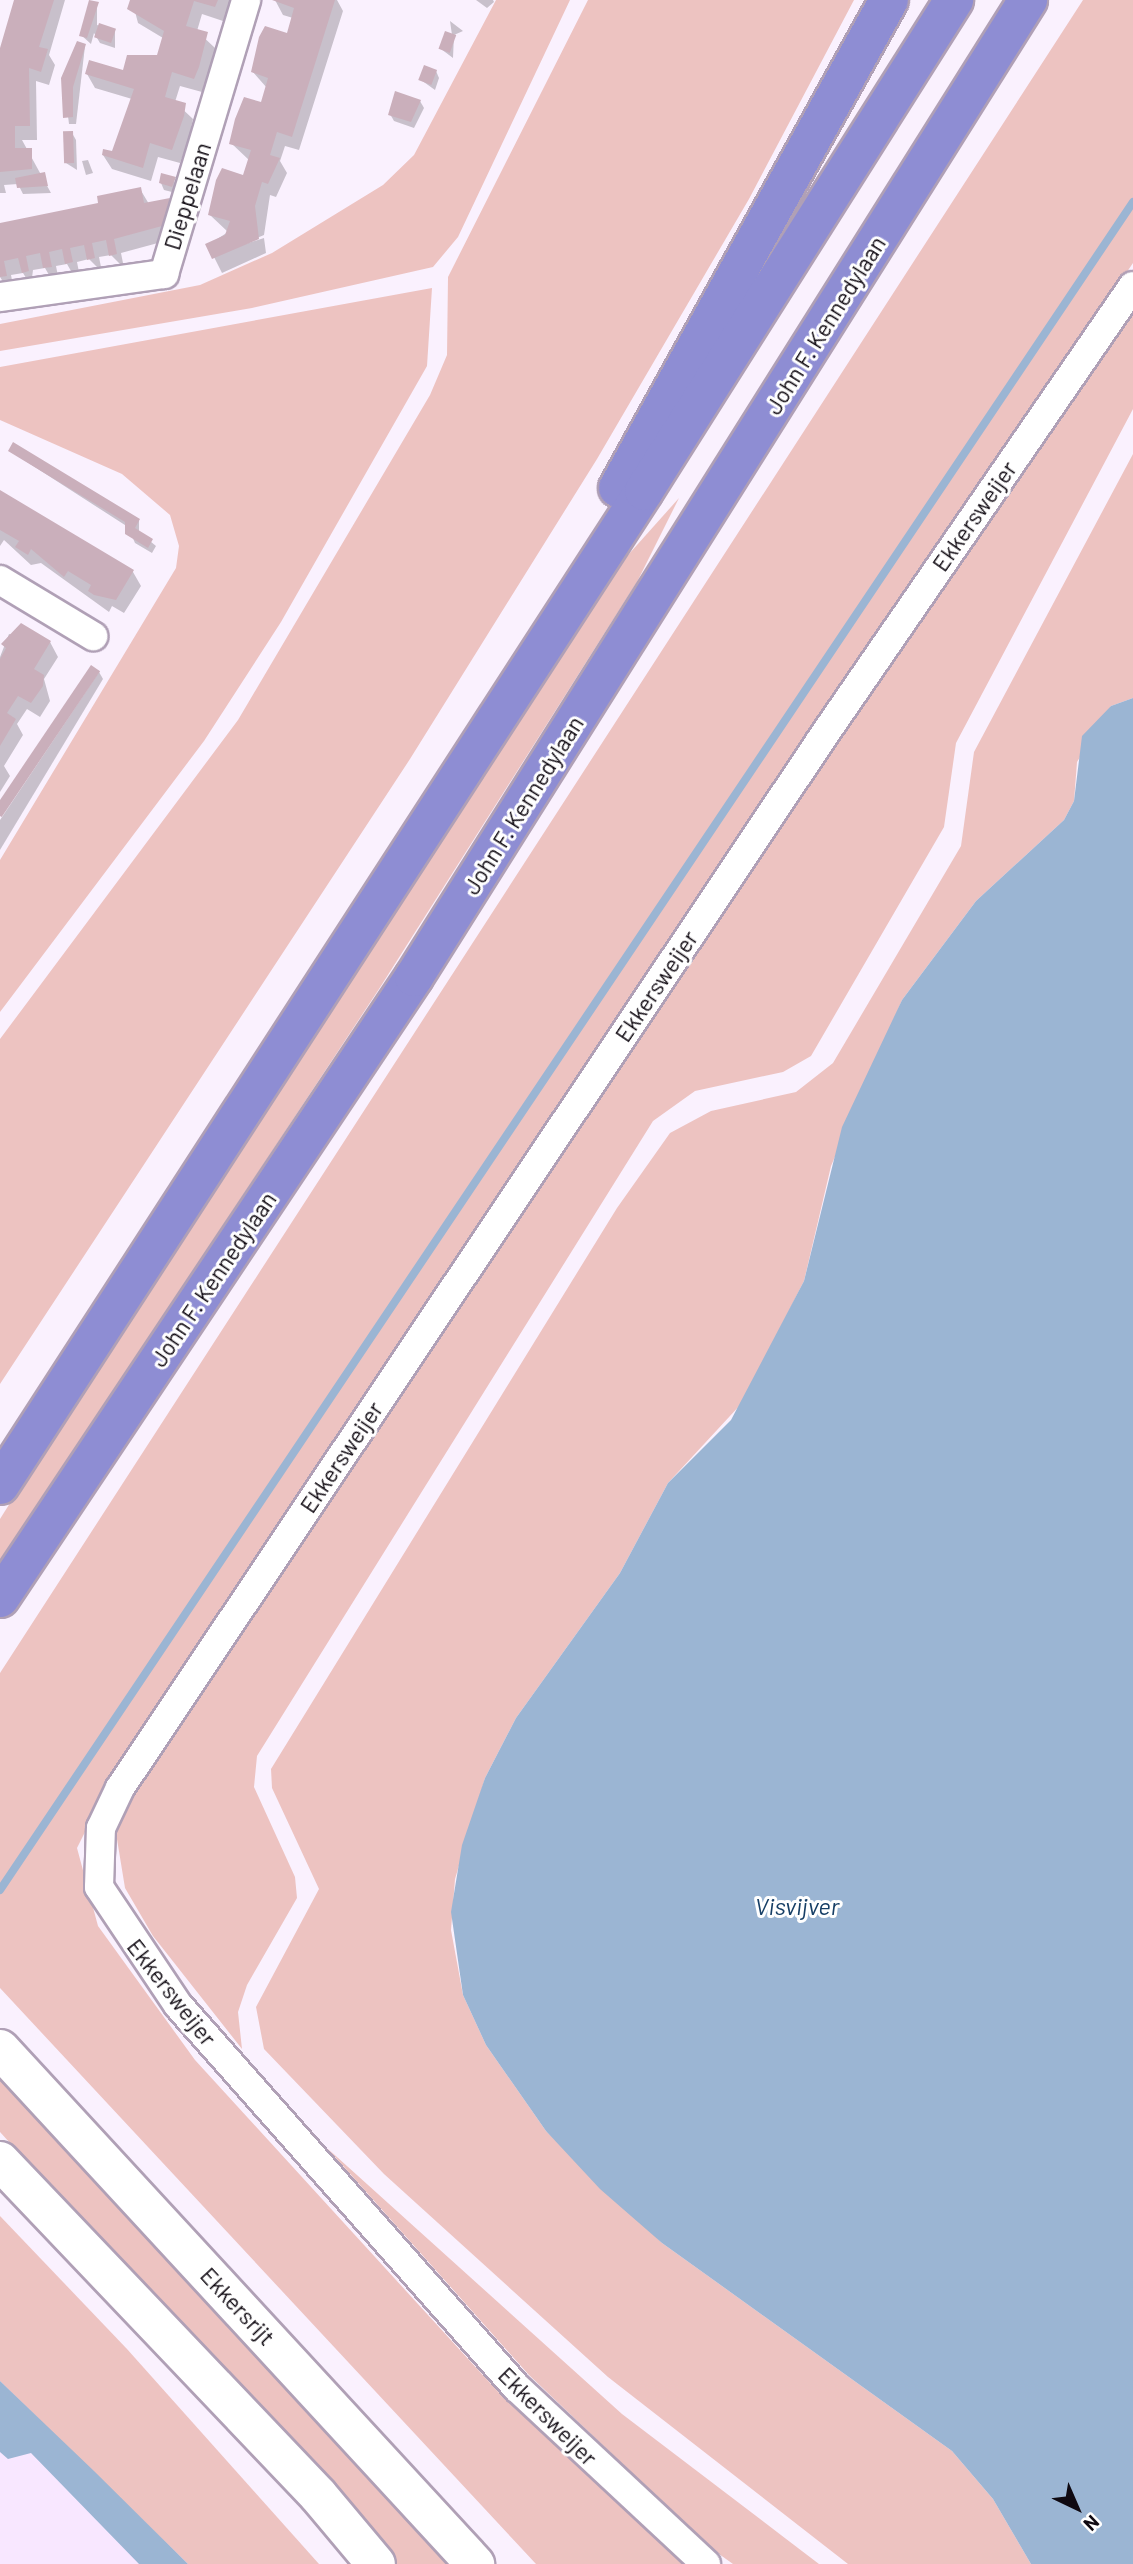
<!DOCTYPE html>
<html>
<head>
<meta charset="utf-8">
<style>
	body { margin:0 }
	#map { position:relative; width:1133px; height:2564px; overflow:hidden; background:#faf1fe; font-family:Barlow,sans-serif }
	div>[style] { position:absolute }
	.built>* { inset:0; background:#f8e7ff }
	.green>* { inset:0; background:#edc3c1 }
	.water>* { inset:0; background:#9bb5d3 }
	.shadow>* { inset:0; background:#0003 }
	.stream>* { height:8px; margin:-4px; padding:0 4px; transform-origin:4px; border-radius:4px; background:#9bb5d3 }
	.building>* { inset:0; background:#caafbb; transform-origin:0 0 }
	.roads { filter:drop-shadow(2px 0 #b0a0b6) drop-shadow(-2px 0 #b0a0b6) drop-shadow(0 2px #b0a0b6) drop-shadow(0 -2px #b0a0b6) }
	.street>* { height:28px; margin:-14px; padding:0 14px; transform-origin:14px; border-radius:14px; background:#fff }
	.secondary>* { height:38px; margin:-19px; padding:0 19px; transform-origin:19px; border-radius:19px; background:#fff }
	.highway>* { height:38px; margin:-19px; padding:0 19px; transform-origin:19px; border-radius:19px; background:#8e8dd3 }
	span { translate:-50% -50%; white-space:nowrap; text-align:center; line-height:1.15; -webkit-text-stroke:6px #fff; paint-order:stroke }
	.street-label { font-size:23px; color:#0f0911 }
	.water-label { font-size:24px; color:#173f66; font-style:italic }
	.north { position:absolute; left:1042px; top:2473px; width:70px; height:70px; -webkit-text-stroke:5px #fff; paint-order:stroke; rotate:136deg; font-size:19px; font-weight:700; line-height:28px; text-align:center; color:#0f0911 }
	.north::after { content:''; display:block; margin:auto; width:24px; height:32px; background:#0f0911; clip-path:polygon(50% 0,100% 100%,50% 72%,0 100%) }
</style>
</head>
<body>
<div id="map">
	<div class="built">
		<i style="clip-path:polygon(0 2225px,261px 2564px,0 2564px)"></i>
	</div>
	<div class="green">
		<i style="clip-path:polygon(496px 0,570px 0,458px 237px,433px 267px,252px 308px,0 351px,0 324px,200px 285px,272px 253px,383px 185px,414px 155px)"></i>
		<i style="clip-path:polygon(588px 0,854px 0,749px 199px,597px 459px,410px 759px,0 1384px,0 1039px,238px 720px,430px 395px,447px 355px,448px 277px)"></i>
		<i style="clip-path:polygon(1083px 0,1133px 0,1133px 263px,214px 1621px,114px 1774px,77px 1848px,98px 1926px,195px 2060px,502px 2396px,685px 2564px,536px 2564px,0 1988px,0 1673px)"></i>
		<i style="clip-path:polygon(432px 288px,427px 366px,281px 622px,204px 741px,0 1012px,0 860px,176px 568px,179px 546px,170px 515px,122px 474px,0 420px,0 367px)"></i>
		<i style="clip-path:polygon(1133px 304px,1133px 409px,956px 743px,944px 827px,811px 1056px,783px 1072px,695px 1091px,653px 1121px,257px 1756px,254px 1787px,295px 1877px,297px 1898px,247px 1985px,238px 2012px,242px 2049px,153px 1936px,125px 1888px,116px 1833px,126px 1802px,356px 1451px)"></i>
		<i style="clip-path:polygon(1133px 454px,1133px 698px,1111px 706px,1077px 762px,1074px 801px,1064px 820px,976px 901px,902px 1000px,831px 1166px,804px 1281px,742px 1403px,668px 1483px,620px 1573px,516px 1718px,485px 1778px,455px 1879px,451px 1930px,463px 1995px,486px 2045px,546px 2131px,662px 2243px,952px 2451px,993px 2499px,1031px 2564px,848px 2564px,608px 2377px,384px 2174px,264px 2049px,256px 2007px,319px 1889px,272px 1788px,271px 1769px,617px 1208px,670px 1133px,711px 1111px,796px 1092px,833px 1063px,961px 846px,974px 752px)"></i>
		<i style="clip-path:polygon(679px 498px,637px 582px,379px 989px,0 1564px,0 1519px,88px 1379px,612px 573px)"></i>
		<i style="clip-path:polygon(0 2069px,456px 2564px,393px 2564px,0 2132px)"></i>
		<i style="clip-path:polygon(327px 2148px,622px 2414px,819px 2564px,733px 2564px,712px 2549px,529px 2375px)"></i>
		<i style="clip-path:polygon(0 2216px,127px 2349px,319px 2564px,188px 2564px,0 2381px)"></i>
	</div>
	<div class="water">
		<i style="clip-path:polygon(1133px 698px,1133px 2564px,1031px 2564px,993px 2499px,952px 2451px,662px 2243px,600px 2189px,546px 2131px,486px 2045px,463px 1995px,451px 1912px,462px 1845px,485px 1778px,516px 1718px,620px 1573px,668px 1483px,731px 1420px,804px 1281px,842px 1127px,902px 1000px,976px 901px,1064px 820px,1074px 801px,1082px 736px,1111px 706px)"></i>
		<i style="clip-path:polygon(0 2381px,94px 2471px,188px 2564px,139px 2564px,31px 2453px,8px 2459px,0 2452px)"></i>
	</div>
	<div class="shadow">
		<i style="clip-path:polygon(19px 0,65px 0,49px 55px,55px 65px,49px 85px,36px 81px,37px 140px,22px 140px,51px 193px,23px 194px,18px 184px,4px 185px,6px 193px,0 193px,0 64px)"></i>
		<i style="clip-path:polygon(132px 0,231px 0,223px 21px,202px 14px,197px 31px,215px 48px,207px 82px,202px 92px,180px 86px,175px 102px,193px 119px,188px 142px,180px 163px,158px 157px,151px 181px,112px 169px,103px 155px,113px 153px,132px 99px,95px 88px,87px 74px,124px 73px,158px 57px,163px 38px,138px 23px)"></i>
		<i style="clip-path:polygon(337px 0,343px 11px,299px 150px,285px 146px,280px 161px,287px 173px,276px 197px,270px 195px,264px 235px,233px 248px,264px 238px,266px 253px,222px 273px,208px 245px,228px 232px,210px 215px,245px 177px,250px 161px,231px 143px,262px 105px,267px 88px,253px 72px,288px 35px,293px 18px,283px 15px,275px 0)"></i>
		<i style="clip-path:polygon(476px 0,493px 0,494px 2px,487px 8px)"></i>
		<i style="clip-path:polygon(97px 3px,97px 25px,115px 30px,115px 48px,100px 43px,94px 33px,91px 44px,81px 35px)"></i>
		<i style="clip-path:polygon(450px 21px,463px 31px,454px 35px,453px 58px,441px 49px,452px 35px)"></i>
		<i style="clip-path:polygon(85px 46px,76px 124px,69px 124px,63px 78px)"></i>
		<i style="clip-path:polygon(436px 71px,439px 78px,435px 90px,421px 80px)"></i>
		<i style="clip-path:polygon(420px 101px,424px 108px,414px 128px,394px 121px,390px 114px)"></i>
		<i style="clip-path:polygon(72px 133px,76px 140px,77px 170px,66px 163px)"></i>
		<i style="clip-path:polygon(88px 160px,93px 173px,86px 175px,82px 161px)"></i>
		<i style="clip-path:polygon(174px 179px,176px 193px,164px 190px,161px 183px)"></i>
		<i style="clip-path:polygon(140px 189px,149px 204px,169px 200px,177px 214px,169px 240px,121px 253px,124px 268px,111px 255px,99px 257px,102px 272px,89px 259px,77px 262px,80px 277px,75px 278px,67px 264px,56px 266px,59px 281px,53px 282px,45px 268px,33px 270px,31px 286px,23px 273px,11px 275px,14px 290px,9px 291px,0 277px,0 225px,100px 205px)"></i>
		<i style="clip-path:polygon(10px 451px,139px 520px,139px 532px,156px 546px,152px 553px,135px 543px,128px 527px)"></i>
		<i style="clip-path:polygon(0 492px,133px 572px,141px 586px,124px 613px,112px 606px,109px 612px,41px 563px,31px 565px,4px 540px,0 546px)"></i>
		<i style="clip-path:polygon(9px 634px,50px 642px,58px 657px,44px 679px,50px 701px,40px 717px,27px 709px,17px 724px,23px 735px,4px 766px,10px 776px,0 792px,0 657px)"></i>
		<i style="clip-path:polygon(99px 672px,103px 679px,0 850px,0 820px)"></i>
	</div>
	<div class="stream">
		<i style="left:0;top:1890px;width:2033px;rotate:-56.13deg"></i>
	</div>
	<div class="building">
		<i style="clip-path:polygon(14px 0,54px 0,39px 47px,48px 49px,41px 72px,29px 68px,30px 126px,15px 126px,15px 148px,32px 148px,32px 169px,0 172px,0 48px)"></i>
		<i style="clip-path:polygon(89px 0,99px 2px,87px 38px,79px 36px)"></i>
		<i style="clip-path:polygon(130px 0,218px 0,215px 7px,194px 1px,186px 26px,208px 32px,199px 67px,194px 79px,172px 72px,165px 97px,186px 103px,184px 116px,172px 150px,150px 143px,143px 168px,102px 155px,103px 149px,112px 151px,134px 89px,85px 74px,89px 60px,123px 70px,127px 55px,157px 55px,164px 31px,127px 9px)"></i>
		<i style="clip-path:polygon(272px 0,335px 0,292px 137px,277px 132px,270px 155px,280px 158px,268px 184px,262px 182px,255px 206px,259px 239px,212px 259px,205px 244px,225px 235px,230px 221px,208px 215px,216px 180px,222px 168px,243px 175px,251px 150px,229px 144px,235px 119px,244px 97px,261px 102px,268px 78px,251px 72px,259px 37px,265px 26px,287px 33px,294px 8px)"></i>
		<i style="left:99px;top:23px;width:18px;height:15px;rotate:19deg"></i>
		<i style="left:445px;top:31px;width:12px;height:19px;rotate:20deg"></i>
		<i style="clip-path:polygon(77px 41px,86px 44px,73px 87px,73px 117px,63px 118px,61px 78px)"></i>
		<i style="left:424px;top:65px;width:14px;height:16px;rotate:21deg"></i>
		<i style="clip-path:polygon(395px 91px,421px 100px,411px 122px,388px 115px)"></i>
		<i style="left:73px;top:131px;width:32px;height:10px;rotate:88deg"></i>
		<i style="clip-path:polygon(45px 172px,48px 186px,17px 188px,15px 178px)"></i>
		<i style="clip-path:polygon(161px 173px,176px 177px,172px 187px,159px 183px)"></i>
		<i style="clip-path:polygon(141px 187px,144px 203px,170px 198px,162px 226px,114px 239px,117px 254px,109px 256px,106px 240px,92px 243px,95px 258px,87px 260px,84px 245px,70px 248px,73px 262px,65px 264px,62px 249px,49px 252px,52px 267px,43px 268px,40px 253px,26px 256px,29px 271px,22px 273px,18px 258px,4px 261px,7px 276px,0 277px,0 223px,98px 203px,97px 196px)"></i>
		<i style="clip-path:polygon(13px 442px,140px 519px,135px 528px,153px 539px,148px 548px,125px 534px,125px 522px,8px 451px)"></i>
		<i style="clip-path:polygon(0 490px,134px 570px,116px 600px,94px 595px,88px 591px,91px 585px,68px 571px,64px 577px,31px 549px,28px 555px,15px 547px,19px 541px,0 530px)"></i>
		<i style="clip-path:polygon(21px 623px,51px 641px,34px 669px,44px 675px,43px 686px,31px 703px,18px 696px,7px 713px,16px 719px,0 746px,0 659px,6px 648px,1px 644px)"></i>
		<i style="left:91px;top:665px;width:11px;height:176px;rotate:34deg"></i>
	</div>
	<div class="roads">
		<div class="street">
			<i style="left:0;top:297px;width:166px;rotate:-8deg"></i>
			<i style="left:164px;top:274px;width:286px;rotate:-73.3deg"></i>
			<i style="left:0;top:580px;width:109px;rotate:31.1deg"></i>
			<i style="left:706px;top:2564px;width:258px;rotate:-137deg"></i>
			<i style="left:517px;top:2388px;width:511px;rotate:-131.51deg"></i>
			<i style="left:178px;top:2005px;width:142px;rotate:-123.8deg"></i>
			<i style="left:99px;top:1887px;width:59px;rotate:-88.1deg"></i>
			<i style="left:101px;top:1828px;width:44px;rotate:-64.6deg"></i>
			<i style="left:120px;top:1788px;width:1259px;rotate:-56.23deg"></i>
			<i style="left:820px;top:741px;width:552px;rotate:-55.48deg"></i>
		</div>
		<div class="secondary">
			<i style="left:0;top:2049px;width:701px;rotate:47.31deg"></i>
			<i style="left:0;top:2161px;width:461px;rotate:46.4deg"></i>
			<i style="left:318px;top:2495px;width:90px;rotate:50deg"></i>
		</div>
		<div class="highway">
			<i style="left:618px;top:488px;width:558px;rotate:-60.96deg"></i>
			<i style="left:0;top:1485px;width:1184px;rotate:-57.06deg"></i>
			<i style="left:644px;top:491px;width:581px;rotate:-57.73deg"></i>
			<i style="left:0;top:1598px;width:746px;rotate:-56.31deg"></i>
			<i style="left:414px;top:977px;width:1154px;rotate:-57.85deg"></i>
		</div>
	</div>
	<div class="street-label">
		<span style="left:187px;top:196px;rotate:-73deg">Dieppelaan</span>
		<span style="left:825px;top:325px;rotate:-58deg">John F. Kennedylaan</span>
		<span style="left:974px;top:516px;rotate:-55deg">Ekkersweijer</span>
		<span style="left:523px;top:805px;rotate:-58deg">John F. Kennedylaan</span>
		<span style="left:656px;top:986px;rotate:-56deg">Ekkersweijer</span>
		<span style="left:213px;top:1279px;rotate:-56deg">John F. Kennedylaan</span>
		<span style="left:341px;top:1457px;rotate:-56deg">Ekkersweijer</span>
		<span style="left:172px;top:1992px;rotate:52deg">Ekkersweijer</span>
		<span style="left:238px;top:2306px;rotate:47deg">Ekkersrijt</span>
		<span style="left:548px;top:2416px;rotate:45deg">Ekkersweijer</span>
	</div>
	<div class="water-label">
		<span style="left:797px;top:1906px">Visvijver</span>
	</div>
	<div class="north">N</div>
</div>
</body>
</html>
